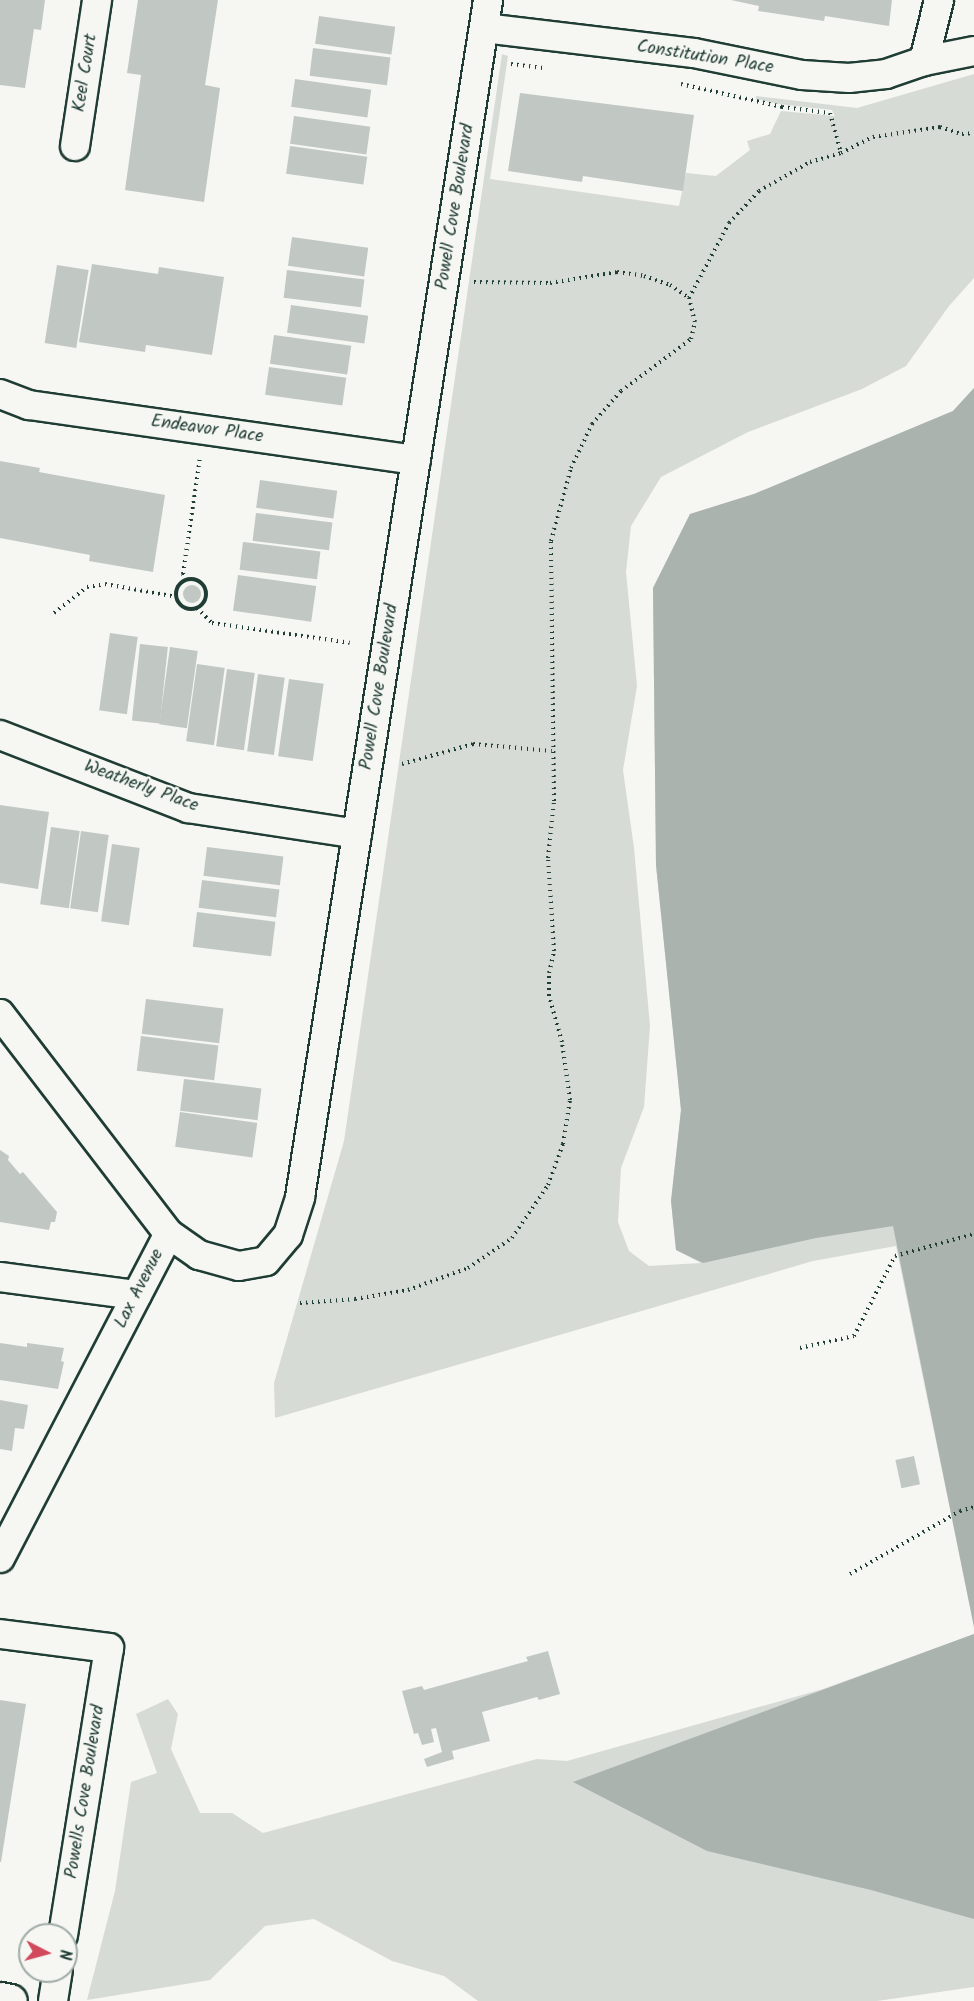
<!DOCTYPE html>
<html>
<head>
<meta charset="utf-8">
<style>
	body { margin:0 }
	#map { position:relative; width:974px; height:2001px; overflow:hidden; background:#f6f6f2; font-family:Kalam,sans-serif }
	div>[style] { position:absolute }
	.green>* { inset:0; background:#d6dbd6 }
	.water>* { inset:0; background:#aab3ae }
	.building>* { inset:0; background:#c1c8c3; transform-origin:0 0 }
	.round { border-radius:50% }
	.path>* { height:4px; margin-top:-2px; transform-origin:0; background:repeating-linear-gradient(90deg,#1f3d34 0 1.5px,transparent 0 6px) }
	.path>.ring { margin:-2px; padding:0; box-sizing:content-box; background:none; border:4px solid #1f3d34; border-radius:50% }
	.roads { filter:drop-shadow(2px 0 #1f3d34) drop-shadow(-2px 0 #1f3d34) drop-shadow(0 2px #1f3d34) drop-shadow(0 -2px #1f3d34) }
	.minor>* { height:28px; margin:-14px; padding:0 14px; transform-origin:14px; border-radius:14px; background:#f6f6f2 }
	.tertiary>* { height:33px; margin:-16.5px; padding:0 16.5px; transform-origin:16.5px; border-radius:16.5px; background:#f6f6f2 }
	span { translate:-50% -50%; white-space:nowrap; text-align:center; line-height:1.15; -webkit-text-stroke:4.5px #f6f6f2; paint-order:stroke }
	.street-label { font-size:18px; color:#1f3d34 }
	.north { position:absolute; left:18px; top:1923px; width:60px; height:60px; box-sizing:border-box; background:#f6f6f2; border:2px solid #a0aca6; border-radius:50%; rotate:96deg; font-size:16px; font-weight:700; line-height:24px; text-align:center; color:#1f3d34 }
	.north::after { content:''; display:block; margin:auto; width:21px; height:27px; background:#d1495b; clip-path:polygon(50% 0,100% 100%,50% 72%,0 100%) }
</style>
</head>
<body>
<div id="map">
	<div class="green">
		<i style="clip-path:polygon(502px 54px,508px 56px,490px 179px,679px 206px,686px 173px,716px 176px,750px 150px,747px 141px,770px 134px,781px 111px,835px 116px,832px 110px,778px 104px,756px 99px,756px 96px,857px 108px,974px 74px,974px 278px,949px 306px,906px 366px,862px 389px,748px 432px,661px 477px,631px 526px,626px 572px,637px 686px,623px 770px,634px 848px,650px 1026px,644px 1107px,621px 1168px,618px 1222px,629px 1251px,649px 1266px,701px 1263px,676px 1250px,671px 1201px,681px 1110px,656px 865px,653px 588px,690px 514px,754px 494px,953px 411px,974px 388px,974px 1627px,896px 1246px,813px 1261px,275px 1418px,274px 1383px,344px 1141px)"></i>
		<i style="clip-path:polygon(974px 1634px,974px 1987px,877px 2001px,478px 2001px,444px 1976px,392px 1961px,314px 1919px,265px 1926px,210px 1980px,87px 2000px,115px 1891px,131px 1782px,157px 1773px,136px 1714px,168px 1699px,178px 1714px,171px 1749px,200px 1813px,232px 1813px,263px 1833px,537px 1759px,567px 1761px,823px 1689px)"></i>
	</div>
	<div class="water">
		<i style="clip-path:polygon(974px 388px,974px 1627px,893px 1226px,816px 1238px,703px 1263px,676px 1250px,671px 1201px,681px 1110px,656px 865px,653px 588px,690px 514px,754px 494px,953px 411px)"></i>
		<i style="clip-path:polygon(974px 1634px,974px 1919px,871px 1890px,707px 1851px,573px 1782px)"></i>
	</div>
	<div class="building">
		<i style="clip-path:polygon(0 0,45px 0,41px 30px,34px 29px,25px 88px,0 85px)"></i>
		<i style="clip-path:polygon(138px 0,218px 0,205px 85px,220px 88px,204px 202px,125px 190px,141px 75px,127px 73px)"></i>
		<i style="clip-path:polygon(731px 0,892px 0,889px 26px,825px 16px,824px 21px,758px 11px,759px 6px)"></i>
		<i style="left:319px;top:16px;width:77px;height:28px;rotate:8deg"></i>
		<i style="left:313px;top:48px;width:78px;height:28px;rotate:7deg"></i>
		<i style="left:295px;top:79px;width:77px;height:28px;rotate:8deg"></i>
		<i style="clip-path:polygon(520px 93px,694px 115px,683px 191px,583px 176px,582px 182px,508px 171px)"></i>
		<i style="left:294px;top:116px;width:77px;height:28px;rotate:8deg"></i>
		<i style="left:290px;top:146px;width:78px;height:28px;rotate:8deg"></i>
		<i style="left:292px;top:237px;width:77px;height:29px;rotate:8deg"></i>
		<i style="clip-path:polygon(92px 264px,158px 274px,159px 267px,224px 277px,212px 355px,146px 345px,145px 352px,79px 342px)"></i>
		<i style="left:57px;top:265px;width:32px;height:79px;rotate:9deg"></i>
		<i style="left:287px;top:270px;width:78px;height:28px;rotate:7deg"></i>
		<i style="left:291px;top:305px;width:78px;height:28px;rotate:8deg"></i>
		<i style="left:274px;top:335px;width:78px;height:29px;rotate:8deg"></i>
		<i style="left:269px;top:367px;width:78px;height:28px;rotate:8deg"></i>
		<i style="clip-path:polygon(0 461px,40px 468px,39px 472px,165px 495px,153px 572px,89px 561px,90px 555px,0 538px)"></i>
		<i style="left:260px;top:480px;width:78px;height:28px;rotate:8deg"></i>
		<i style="left:256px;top:513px;width:77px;height:28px;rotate:7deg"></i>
		<i style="left:243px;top:542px;width:78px;height:28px;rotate:7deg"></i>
		<i style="left:238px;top:575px;width:79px;height:36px;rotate:8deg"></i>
		<i class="round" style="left:183px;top:585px;width:18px;height:18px"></i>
		<i style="left:110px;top:633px;width:28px;height:78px;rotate:8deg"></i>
		<i style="left:140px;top:644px;width:28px;height:77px;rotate:6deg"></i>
		<i style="left:170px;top:647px;width:28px;height:78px;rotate:8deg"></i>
		<i style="left:197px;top:664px;width:28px;height:78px;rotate:8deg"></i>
		<i style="left:227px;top:669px;width:28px;height:78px;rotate:8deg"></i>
		<i style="left:258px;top:674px;width:27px;height:78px;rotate:8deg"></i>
		<i style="left:289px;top:679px;width:35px;height:78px;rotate:8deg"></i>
		<i style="clip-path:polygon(0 805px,49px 812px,38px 889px,0 883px)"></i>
		<i style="left:51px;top:827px;width:29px;height:78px;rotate:8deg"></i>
		<i style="left:81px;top:831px;width:28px;height:78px;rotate:8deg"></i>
		<i style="left:112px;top:844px;width:28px;height:78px;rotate:8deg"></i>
		<i style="left:207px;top:847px;width:77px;height:29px;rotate:7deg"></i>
		<i style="left:202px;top:880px;width:78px;height:28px;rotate:7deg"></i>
		<i style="left:197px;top:912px;width:79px;height:35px;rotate:7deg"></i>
		<i style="left:146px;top:999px;width:78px;height:35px;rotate:7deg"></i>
		<i style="left:141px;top:1036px;width:78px;height:35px;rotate:7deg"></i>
		<i style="left:184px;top:1079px;width:78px;height:32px;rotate:7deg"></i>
		<i style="left:180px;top:1112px;width:78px;height:35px;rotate:8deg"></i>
		<i style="clip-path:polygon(0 1150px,9px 1156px,8px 1160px,20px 1174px,23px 1172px,57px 1212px,55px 1222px,51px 1222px,49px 1230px,0 1222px)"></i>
		<i style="clip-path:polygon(0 1343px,27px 1347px,27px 1343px,64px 1348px,61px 1361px,64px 1362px,58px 1389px,0 1380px)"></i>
		<i style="clip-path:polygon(0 1400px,28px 1405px,24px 1429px,15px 1428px,12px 1451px,0 1449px)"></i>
		<i style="left:914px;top:1456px;width:29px;height:19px;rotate:78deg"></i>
		<i style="clip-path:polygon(548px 1651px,560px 1694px,539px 1700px,537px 1697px,482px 1712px,490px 1741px,452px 1751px,454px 1759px,427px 1767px,424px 1759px,442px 1752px,436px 1728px,431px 1729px,434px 1742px,422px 1745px,418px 1733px,414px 1734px,402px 1691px,422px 1686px,424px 1690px,528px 1661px,526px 1657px)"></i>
		<i style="clip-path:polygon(0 1700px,26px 1704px,1px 1862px,0 1862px)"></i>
	</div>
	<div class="path">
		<i style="left:511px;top:64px;width:34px;rotate:7deg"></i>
		<i style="left:681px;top:84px;width:104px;rotate:12.8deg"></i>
		<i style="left:782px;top:107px;width:48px;rotate:7.1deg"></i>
		<i style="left:830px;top:113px;width:41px;rotate:74.6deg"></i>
		<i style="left:474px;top:282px;width:76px;rotate:0.8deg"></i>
		<i style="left:550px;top:283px;width:68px;rotate:-9.3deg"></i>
		<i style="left:617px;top:272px;width:27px;rotate:8deg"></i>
		<i style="left:644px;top:276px;width:28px;rotate:19deg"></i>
		<i style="left:670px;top:285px;width:23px;rotate:34deg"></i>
		<i class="ring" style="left:176px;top:579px;width:26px;height:26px"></i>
		<i style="left:186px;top:580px;width:7px;rotate:-117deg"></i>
		<i style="left:183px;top:574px;width:117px;rotate:-81.7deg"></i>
		<i style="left:197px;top:608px;width:21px;rotate:45deg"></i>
		<i style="left:212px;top:623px;width:139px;rotate:8.2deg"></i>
		<i style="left:54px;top:613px;width:42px;rotate:-38.2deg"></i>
		<i style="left:87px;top:587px;width:18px;rotate:-9deg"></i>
		<i style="left:105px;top:584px;width:73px;rotate:10.2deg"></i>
		<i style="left:402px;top:764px;width:74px;rotate:-15.7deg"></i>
		<i style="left:473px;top:744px;width:79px;rotate:5.1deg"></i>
		<i style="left:300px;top:1303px;width:55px;rotate:-4.2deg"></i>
		<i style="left:355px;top:1299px;width:54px;rotate:-9.6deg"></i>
		<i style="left:408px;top:1290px;width:64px;rotate:-20.1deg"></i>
		<i style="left:468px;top:1268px;width:53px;rotate:-34.3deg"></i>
		<i style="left:512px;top:1238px;width:64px;rotate:-55.8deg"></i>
		<i style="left:548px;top:1185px;width:44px;rotate:-69.9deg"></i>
		<i style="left:563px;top:1144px;width:45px;rotate:-81deg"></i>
		<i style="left:570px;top:1100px;width:59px;rotate:-97.9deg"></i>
		<i style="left:562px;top:1042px;width:48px;rotate:-105.8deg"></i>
		<i style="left:549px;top:996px;width:23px;rotate:-90deg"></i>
		<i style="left:549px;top:973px;width:23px;rotate:-77deg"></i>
		<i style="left:554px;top:951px;width:93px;rotate:-93.7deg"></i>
		<i style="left:548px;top:858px;width:57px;rotate:-84deg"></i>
		<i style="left:554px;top:801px;width:260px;rotate:-90.7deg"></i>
		<i style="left:551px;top:541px;width:76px;rotate:-74.7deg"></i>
		<i style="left:571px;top:468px;width:49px;rotate:-64.5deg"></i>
		<i style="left:592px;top:424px;width:44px;rotate:-48.7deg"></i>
		<i style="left:621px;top:391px;width:87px;rotate:-36.6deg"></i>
		<i style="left:691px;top:339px;width:17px;rotate:-77deg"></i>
		<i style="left:695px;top:322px;width:25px;rotate:-104deg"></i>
		<i style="left:689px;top:298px;width:85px;rotate:-61.9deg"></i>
		<i style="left:729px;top:223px;width:44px;rotate:-46.8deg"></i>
		<i style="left:759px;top:191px;width:59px;rotate:-29.6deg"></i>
		<i style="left:810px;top:162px;width:32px;rotate:-16deg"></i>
		<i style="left:841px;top:153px;width:36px;rotate:-27deg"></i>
		<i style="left:873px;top:137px;width:68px;rotate:-8.5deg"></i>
		<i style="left:940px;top:127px;width:23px;rotate:18deg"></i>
		<i style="left:962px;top:134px;width:12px;rotate:-5deg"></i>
		<i style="left:800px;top:1348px;width:55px;rotate:-12.5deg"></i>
		<i style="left:854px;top:1336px;width:90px;rotate:-62.9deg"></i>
		<i style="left:895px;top:1256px;width:82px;rotate:-15.6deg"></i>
		<i style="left:850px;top:1574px;width:127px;rotate:-29.8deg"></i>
		<i style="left:960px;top:1511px;width:15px;rotate:-16deg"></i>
	</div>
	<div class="roads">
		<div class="minor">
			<i style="left:484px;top:28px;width:211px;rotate:6.8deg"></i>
			<i style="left:694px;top:53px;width:110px;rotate:11.5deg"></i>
			<i style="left:802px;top:75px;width:47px;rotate:3.7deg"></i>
			<i style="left:849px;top:78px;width:37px;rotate:-6deg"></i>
			<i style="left:886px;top:74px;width:40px;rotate:-18.9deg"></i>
			<i style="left:924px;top:61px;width:51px;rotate:-11.3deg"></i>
			<i style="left:924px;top:61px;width:63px;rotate:-76.2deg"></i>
			<i style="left:75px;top:146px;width:148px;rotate:-81.4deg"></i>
			<i style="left:0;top:394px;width:31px;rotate:21deg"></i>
			<i style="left:29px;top:405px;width:391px;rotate:8.1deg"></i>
			<i style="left:0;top:735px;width:202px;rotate:21.2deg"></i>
			<i style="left:188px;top:808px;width:171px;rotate:8.7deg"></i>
			<i style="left:0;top:1014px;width:277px;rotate:52.5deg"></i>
			<i style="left:169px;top:1234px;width:37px;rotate:35deg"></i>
			<i style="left:199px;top:1255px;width:41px;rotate:15.4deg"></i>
			<i style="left:239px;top:1266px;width:27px;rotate:-10deg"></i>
			<i style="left:266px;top:1261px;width:34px;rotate:-50deg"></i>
			<i style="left:288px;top:1235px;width:40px;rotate:-72deg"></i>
			<i style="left:300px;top:1197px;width:1212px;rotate:-81.07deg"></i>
			<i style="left:0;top:1277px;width:138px;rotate:7.5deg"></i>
			<i style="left:0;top:1558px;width:365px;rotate:-62.5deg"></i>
			<i style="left:0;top:1634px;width:110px;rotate:7.3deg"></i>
			<i style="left:109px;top:1648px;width:291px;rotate:99.1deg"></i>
			<i style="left:53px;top:2001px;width:30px;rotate:-81deg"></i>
		</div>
		<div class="tertiary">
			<i style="left:0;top:1999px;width:10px;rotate:11deg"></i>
		</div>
	</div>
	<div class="street-label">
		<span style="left:705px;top:58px;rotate:9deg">Constitution Place</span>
		<span style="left:86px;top:73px;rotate:-81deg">Keel Court</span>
		<span style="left:456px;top:207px;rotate:-81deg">Powell Cove Boulevard</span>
		<span style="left:207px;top:430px;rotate:8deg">Endeavor Place</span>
		<span style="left:380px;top:687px;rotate:-81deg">Powell Cove Boulevard</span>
		<span style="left:141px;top:787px;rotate:20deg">Weatherly Place</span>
		<span style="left:140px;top:1289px;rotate:-63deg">Lax Avenue</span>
		<span style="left:86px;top:1792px;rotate:-81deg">Powells Cove Boulevard</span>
	</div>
	<div class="north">N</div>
</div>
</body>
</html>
